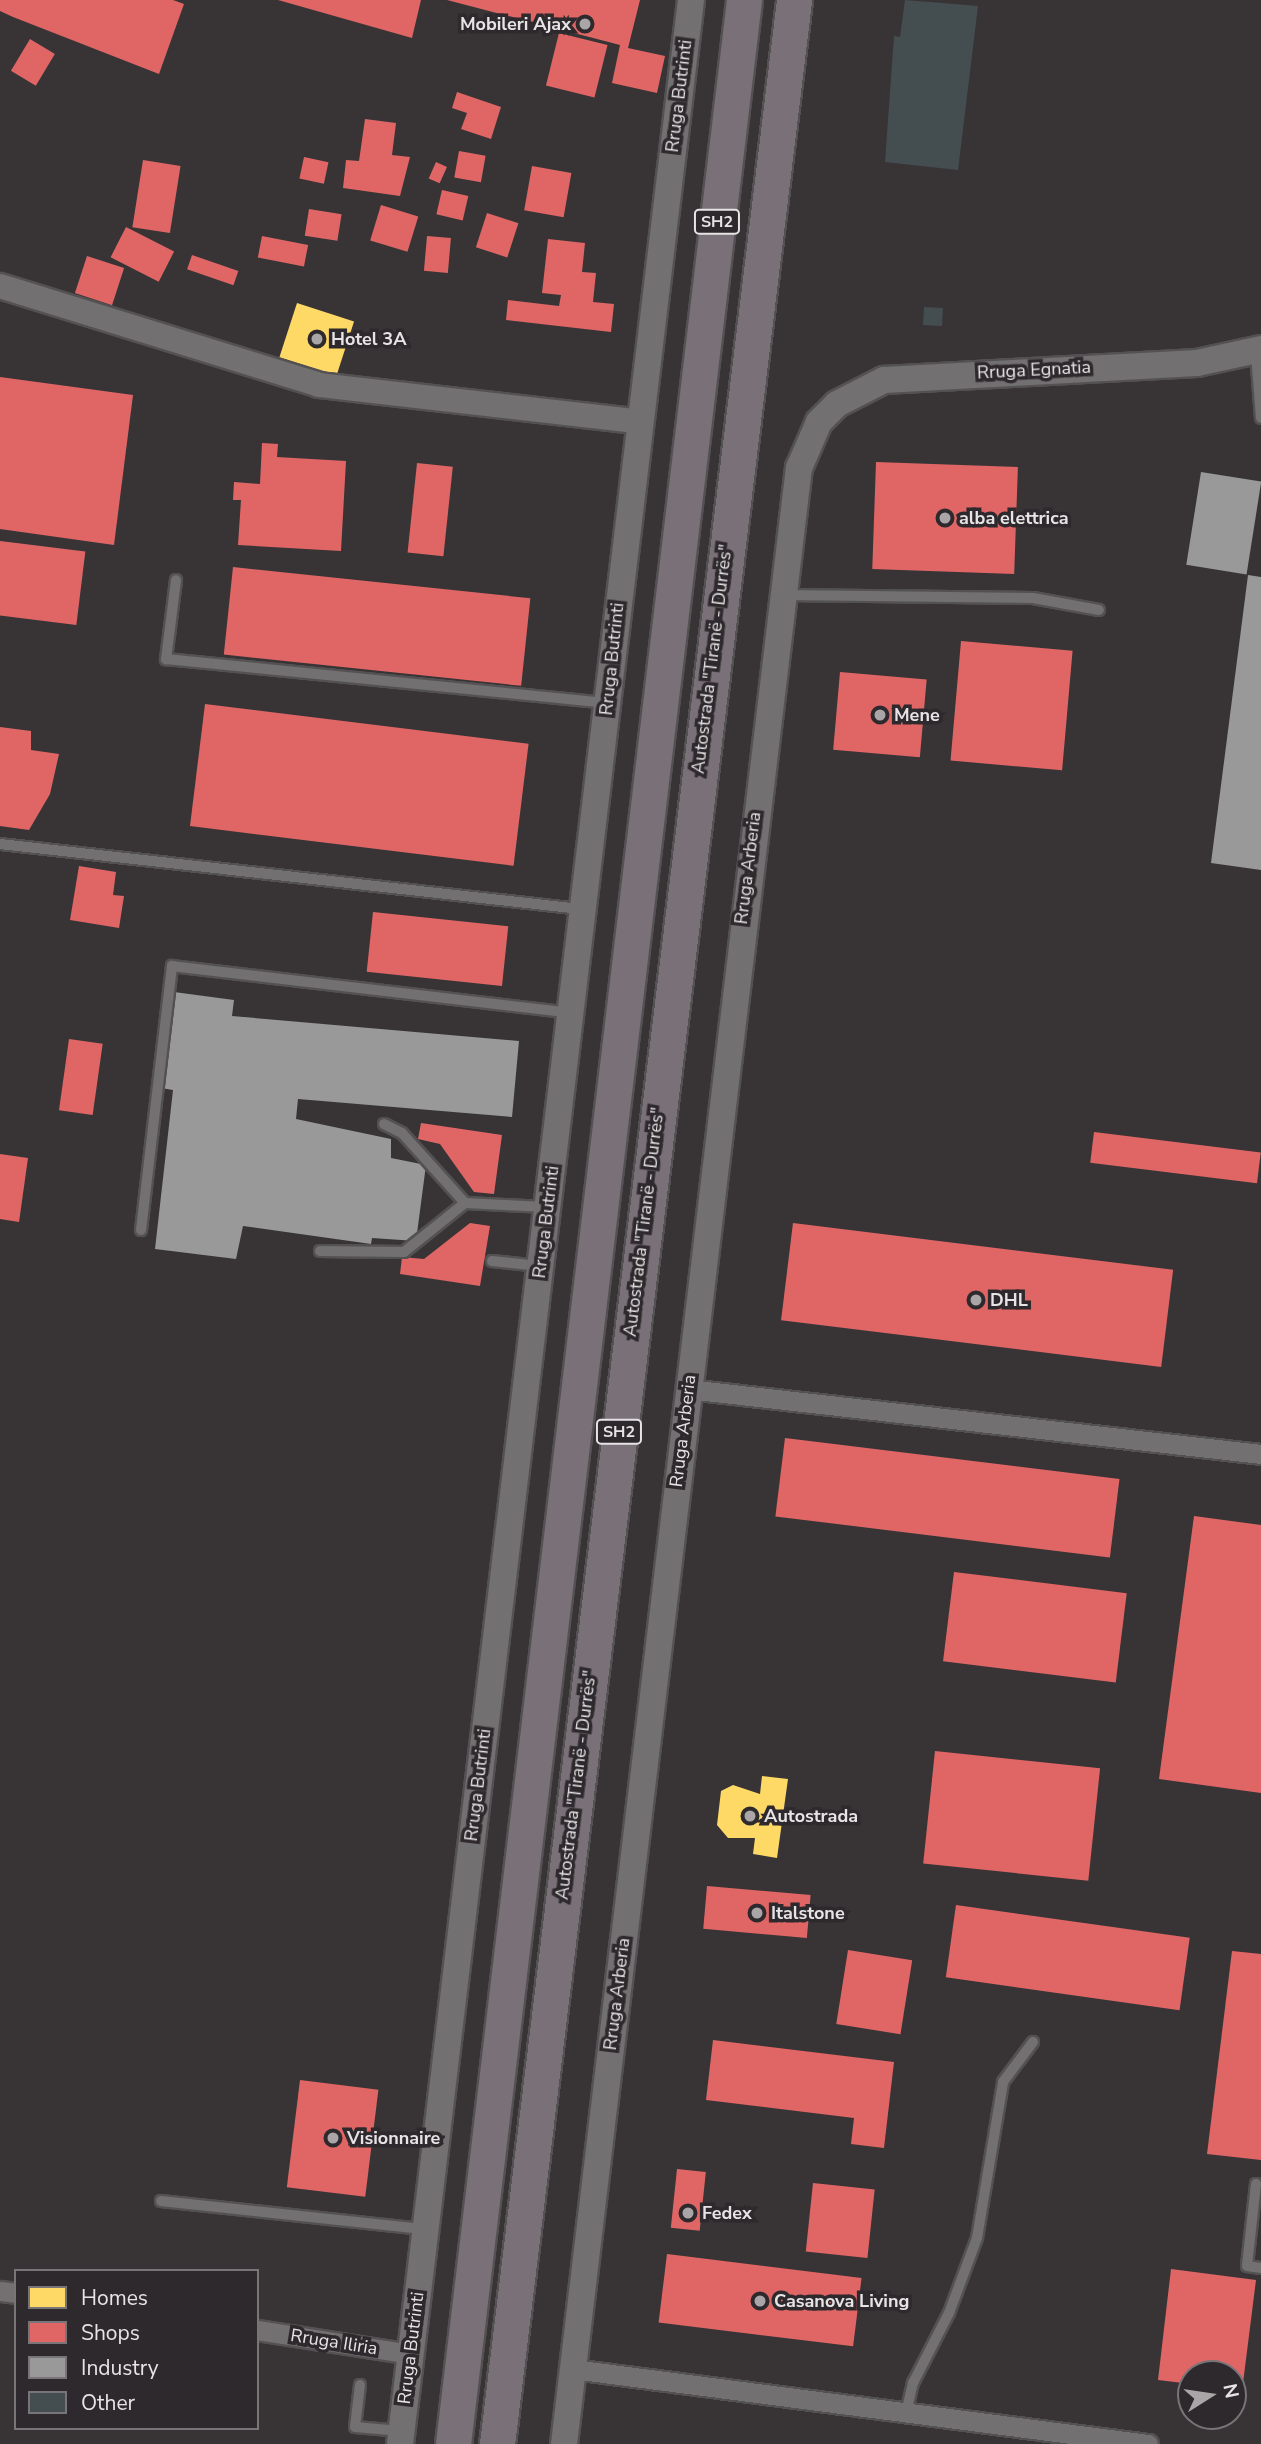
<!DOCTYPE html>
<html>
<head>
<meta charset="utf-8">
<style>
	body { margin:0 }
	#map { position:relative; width:1261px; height:2444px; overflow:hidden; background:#383436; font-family:"Nunito Sans",sans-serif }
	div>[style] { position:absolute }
	.homes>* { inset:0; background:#ffd966; transform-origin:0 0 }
	.shops>* { inset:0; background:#e06666; transform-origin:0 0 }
	.industry>* { inset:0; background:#999; transform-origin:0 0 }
	.building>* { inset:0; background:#444e51; transform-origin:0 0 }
	.roads { filter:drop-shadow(2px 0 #545153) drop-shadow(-2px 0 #545153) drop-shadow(0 2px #545153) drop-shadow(0 -2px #545153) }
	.service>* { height:10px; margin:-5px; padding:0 5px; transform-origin:5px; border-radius:5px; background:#727071 }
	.minor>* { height:19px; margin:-9.5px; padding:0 9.5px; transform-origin:9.5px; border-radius:9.5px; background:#727071 }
	.tertiary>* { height:24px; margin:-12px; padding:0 12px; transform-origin:12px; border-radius:12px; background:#727071 }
	.secondary>* { height:26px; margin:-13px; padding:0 13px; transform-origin:13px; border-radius:13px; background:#727071 }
	.motorway>* { height:35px; margin:-17.5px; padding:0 17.5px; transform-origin:17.5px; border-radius:17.5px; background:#7a7077 }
	.dots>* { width:19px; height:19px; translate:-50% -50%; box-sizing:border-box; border:4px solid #2e292d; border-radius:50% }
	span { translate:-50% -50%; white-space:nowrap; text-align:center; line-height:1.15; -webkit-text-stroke:7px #2e292d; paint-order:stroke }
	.shield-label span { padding:2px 5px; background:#2e292d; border:2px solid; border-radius:5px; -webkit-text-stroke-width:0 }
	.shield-label { font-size:16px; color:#e7e4e6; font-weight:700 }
	.poi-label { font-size:18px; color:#e7e4e6; font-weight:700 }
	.right { translate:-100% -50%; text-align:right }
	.left { translate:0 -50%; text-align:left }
	.street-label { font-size:18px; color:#e7e4e6 }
	.legend { position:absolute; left:14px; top:2269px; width:245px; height:161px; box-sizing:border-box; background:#2e292d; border:2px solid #787477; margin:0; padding:9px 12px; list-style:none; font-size:21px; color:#e7e4e6 }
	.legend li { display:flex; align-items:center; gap:14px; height:35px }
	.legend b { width:35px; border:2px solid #787477 }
	.north { position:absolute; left:1177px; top:2360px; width:70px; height:70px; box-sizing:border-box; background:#2e292d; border:2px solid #787477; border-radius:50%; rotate:78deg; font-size:19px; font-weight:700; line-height:28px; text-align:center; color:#e7e4e6 }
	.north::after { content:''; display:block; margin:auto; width:24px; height:32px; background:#aaa6a8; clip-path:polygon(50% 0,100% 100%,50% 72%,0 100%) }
</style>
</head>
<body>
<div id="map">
	<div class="homes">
		<i style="left:297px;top:303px;width:60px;height:57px;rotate:18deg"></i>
		<i style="clip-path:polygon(762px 1776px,788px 1779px,777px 1858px,753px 1854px,755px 1838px,728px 1838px,717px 1825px,721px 1791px,733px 1785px,760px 1794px)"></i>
	</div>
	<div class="shops">
		<i style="clip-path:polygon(0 0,173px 0,184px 4px,159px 74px,13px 17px,0 11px)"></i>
		<i style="clip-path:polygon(278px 0,421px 0,412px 38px)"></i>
		<i style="clip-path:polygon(447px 0,640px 0,628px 48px,665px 56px,657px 93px,612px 83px,620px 45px)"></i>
		<i style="left:559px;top:33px;width:50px;height:54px;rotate:14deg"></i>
		<i style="left:30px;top:39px;width:29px;height:37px;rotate:31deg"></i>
		<i style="clip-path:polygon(457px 92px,501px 107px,491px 139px,461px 129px,467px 113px,452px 108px)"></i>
		<i style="clip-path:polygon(365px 119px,396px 123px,392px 155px,410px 157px,400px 196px,343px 188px,346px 160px,359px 161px)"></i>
		<i style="left:459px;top:151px;width:27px;height:27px;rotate:10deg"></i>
		<i style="left:304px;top:157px;width:25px;height:22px;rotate:12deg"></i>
		<i style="left:143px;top:160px;width:38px;height:68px;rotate:9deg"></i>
		<i style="left:436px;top:162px;width:12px;height:18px;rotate:24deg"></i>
		<i style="left:532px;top:166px;width:40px;height:45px;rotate:10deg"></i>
		<i style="left:442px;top:190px;width:27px;height:25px;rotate:13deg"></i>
		<i style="left:381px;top:205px;width:39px;height:37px;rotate:17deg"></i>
		<i style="left:309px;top:209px;width:33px;height:27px;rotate:9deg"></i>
		<i style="left:487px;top:213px;width:33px;height:36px;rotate:18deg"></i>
		<i style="left:126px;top:227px;width:54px;height:34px;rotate:27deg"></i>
		<i style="left:262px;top:236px;width:47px;height:22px;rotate:11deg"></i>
		<i style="left:427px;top:236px;width:24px;height:35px;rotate:5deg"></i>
		<i style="clip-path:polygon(548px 239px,585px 243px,582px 272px,596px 273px,593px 302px,614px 304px,611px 332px,506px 320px,508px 300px,559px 306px,561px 295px,542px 293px)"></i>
		<i style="left:192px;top:255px;width:49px;height:15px;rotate:19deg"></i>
		<i style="left:87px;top:256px;width:39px;height:39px;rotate:18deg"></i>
		<i style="clip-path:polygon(0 377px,133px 395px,114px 545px,0 529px)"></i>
		<i style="clip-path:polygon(262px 443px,278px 444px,277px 457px,346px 461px,341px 551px,238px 545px,241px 500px,233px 500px,234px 482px,260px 484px)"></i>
		<i style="left:876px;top:462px;width:142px;height:107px;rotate:2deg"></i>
		<i style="left:417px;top:463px;width:36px;height:90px;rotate:6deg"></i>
		<i style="left:0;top:541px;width:86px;height:74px;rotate:7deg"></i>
		<i style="left:233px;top:567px;width:299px;height:88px;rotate:6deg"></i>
		<i style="left:961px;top:641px;width:112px;height:120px;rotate:5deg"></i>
		<i style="left:840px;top:672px;width:87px;height:78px;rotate:5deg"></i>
		<i style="left:205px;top:704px;width:326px;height:123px;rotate:7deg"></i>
		<i style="clip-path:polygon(0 727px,31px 731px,31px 750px,59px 754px,50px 794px,29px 830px,0 826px)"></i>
		<i style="clip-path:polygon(79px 866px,116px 872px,113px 895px,124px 896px,119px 928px,70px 920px)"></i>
		<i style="left:373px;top:912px;width:136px;height:60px;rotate:6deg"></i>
		<i style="left:69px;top:1039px;width:34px;height:72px;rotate:8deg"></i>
		<i style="clip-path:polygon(421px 1123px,502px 1135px,494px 1194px,474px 1192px,440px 1144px,418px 1139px)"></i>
		<i style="left:1094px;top:1132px;width:168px;height:31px;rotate:7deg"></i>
		<i style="clip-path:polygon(0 1154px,28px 1158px,19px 1222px,0 1219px)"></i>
		<i style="clip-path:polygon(470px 1223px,490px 1226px,480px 1286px,400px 1274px,402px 1257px,424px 1259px)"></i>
		<i style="left:793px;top:1223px;width:383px;height:98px;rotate:7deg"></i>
		<i style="left:785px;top:1438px;width:337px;height:79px;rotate:7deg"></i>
		<i style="clip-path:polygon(1194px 1516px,1261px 1525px,1261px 1793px,1159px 1779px)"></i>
		<i style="left:954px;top:1572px;width:174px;height:90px;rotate:7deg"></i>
		<i style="left:935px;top:1751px;width:166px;height:113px;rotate:6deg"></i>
		<i style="left:707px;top:1886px;width:104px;height:43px;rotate:5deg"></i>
		<i style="left:956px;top:1905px;width:236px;height:73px;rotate:8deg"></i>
		<i style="left:848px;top:1950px;width:65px;height:75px;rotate:9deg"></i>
		<i style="clip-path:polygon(1232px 1951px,1261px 1954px,1261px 2160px,1207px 2154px)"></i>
		<i style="clip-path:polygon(713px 2040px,894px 2062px,884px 2148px,851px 2144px,854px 2118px,706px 2100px)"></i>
		<i style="left:300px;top:2080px;width:79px;height:108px;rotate:7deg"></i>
		<i style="left:677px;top:2169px;width:29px;height:59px;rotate:6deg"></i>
		<i style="left:813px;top:2183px;width:62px;height:69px;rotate:6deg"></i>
		<i style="left:667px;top:2254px;width:196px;height:69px;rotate:7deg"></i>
		<i style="clip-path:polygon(1171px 2269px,1256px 2280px,1242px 2391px,1233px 2390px,1233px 2374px,1191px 2374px,1191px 2384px,1158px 2380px)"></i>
	</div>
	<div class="industry">
		<i style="left:1201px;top:472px;width:61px;height:94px;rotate:9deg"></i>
		<i style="clip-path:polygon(1248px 575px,1261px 577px,1261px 870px,1211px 863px)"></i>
		<i style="clip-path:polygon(174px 992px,234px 1000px,232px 1016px,519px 1041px,512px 1117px,298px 1099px,296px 1119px,391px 1139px,391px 1158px,426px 1165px,416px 1241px,372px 1238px,371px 1244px,243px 1226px,236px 1259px,155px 1249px,173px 1090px,161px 1088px)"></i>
	</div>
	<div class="building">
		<i style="clip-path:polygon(905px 0,978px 6px,958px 170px,885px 162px,894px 36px,900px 37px)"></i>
		<i style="left:924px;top:307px;width:19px;height:18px;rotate:3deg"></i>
	</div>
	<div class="roads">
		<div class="service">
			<i style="left:1256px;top:353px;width:65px;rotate:85.6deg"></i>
			<i style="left:176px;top:580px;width:80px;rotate:97.2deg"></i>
			<i style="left:166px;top:659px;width:442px;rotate:5.7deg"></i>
			<i style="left:785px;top:595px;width:248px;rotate:0.7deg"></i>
			<i style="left:1033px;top:598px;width:67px;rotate:10.3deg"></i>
			<i style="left:0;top:844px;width:584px;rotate:6.39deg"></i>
			<i style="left:384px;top:1124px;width:20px;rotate:27deg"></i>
			<i style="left:402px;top:1133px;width:94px;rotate:48deg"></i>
			<i style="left:465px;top:1203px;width:80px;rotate:2.9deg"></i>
			<i style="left:141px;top:1230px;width:266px;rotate:-83.3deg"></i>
			<i style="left:172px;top:966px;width:401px;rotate:6.7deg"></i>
			<i style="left:320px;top:1251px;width:84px;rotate:0.7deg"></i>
			<i style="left:404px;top:1252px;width:78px;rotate:-38.8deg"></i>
			<i style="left:492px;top:1261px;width:48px;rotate:5.9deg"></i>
			<i style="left:1256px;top:2184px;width:82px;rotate:96.3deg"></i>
			<i style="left:1247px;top:2266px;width:14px;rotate:8deg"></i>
			<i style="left:161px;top:2201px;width:265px;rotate:6.1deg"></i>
			<i style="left:360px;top:2385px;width:42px;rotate:96.8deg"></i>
			<i style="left:355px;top:2427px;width:46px;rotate:5deg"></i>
			<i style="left:906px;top:2413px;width:31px;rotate:-77deg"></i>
			<i style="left:913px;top:2383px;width:79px;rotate:-62.8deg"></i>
			<i style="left:949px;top:2313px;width:80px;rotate:-69.5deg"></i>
			<i style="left:977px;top:2238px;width:158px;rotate:-80.5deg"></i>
			<i style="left:1003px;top:2082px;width:50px;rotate:-53.1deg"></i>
		</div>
		<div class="minor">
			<i style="left:688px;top:1389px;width:577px;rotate:6.47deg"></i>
			<i style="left:0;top:2291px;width:16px;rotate:7deg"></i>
			<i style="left:257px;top:2330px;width:155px;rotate:8.9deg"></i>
			<i style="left:573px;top:2369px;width:580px;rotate:7.43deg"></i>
		</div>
		<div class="tertiary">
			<i style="left:0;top:286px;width:334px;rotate:17.2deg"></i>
			<i style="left:319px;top:385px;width:320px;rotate:6.5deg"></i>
		</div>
		<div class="secondary">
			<i style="left:400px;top:2444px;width:2461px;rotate:-83.21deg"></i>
			<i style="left:564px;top:2444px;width:1990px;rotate:-83.22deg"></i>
			<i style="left:799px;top:468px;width:50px;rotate:-66.5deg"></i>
			<i style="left:819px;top:422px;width:25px;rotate:-45deg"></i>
			<i style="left:837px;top:404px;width:53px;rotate:-27.1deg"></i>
			<i style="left:884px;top:380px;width:313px;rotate:-3.1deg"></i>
			<i style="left:1197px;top:363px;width:66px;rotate:-12.3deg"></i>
		</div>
		<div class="motorway">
			<i style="left:453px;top:2444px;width:2461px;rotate:-83.21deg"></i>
			<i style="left:497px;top:2444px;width:2462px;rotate:-83.07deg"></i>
		</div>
	</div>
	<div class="dots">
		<i style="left:585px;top:24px;background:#aaa6a8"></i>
		<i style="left:317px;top:339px;background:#aaa6a8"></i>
		<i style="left:945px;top:518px;background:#aaa6a8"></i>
		<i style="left:880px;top:715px;background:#aaa6a8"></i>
		<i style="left:976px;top:1300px;background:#aaa6a8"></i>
		<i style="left:750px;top:1816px;background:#aaa6a8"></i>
		<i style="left:757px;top:1913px;background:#aaa6a8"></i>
		<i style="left:333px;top:2138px;background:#aaa6a8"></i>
		<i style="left:688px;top:2213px;background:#aaa6a8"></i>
		<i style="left:760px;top:2301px;background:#aaa6a8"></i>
	</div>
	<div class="shield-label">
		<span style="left:717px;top:222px">SH2</span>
		<span style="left:619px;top:1432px">SH2</span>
	</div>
	<div class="poi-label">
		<span class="right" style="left:571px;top:24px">Mobileri Ajax</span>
		<span class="left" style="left:331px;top:339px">Hotel 3A</span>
		<span class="left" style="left:959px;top:518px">alba elettrica</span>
		<span class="left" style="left:894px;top:715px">Mene</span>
		<span class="left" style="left:990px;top:1300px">DHL</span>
		<span class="left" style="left:764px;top:1816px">Autostrada</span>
		<span class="left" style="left:771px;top:1913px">Italstone</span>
		<span class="left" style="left:347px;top:2138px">Visionnaire</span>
		<span class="left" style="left:702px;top:2213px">Fedex</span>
		<span class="left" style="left:774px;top:2301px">Casanova Living</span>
	</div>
	<div class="street-label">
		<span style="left:679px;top:96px;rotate:-83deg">Rruga Butrinti</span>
		<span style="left:1034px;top:370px;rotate:-3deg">Rruga Egnatia</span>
		<span style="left:612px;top:659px;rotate:-84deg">Rruga Butrinti</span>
		<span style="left:712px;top:659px;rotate:-83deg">Autostrada "Tiranë - Durrës"</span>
		<span style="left:748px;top:868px;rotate:-83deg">Rruga Arberia</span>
		<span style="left:546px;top:1222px;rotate:-83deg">Rruga Butrinti</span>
		<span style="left:644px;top:1222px;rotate:-83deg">Autostrada "Tiranë - Durrës"</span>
		<span style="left:683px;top:1431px;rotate:-83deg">Rruga Arberia</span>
		<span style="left:478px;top:1785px;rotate:-83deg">Rruga Butrinti</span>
		<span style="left:576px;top:1785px;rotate:-83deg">Autostrada "Tiranë - Durrës"</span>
		<span style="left:617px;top:1994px;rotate:-83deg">Rruga Arberia</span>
		<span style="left:334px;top:2342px;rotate:9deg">Rruga Iliria</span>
		<span style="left:411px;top:2348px;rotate:-83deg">Rruga Butrinti</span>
	</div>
	<ul class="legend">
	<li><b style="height:19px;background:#ffd966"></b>Homes</li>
	<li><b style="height:19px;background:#e06666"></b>Shops</li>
	<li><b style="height:19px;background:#999"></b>Industry</li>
	<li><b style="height:19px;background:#444e51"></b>Other</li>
	</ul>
	<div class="north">N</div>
</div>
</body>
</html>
